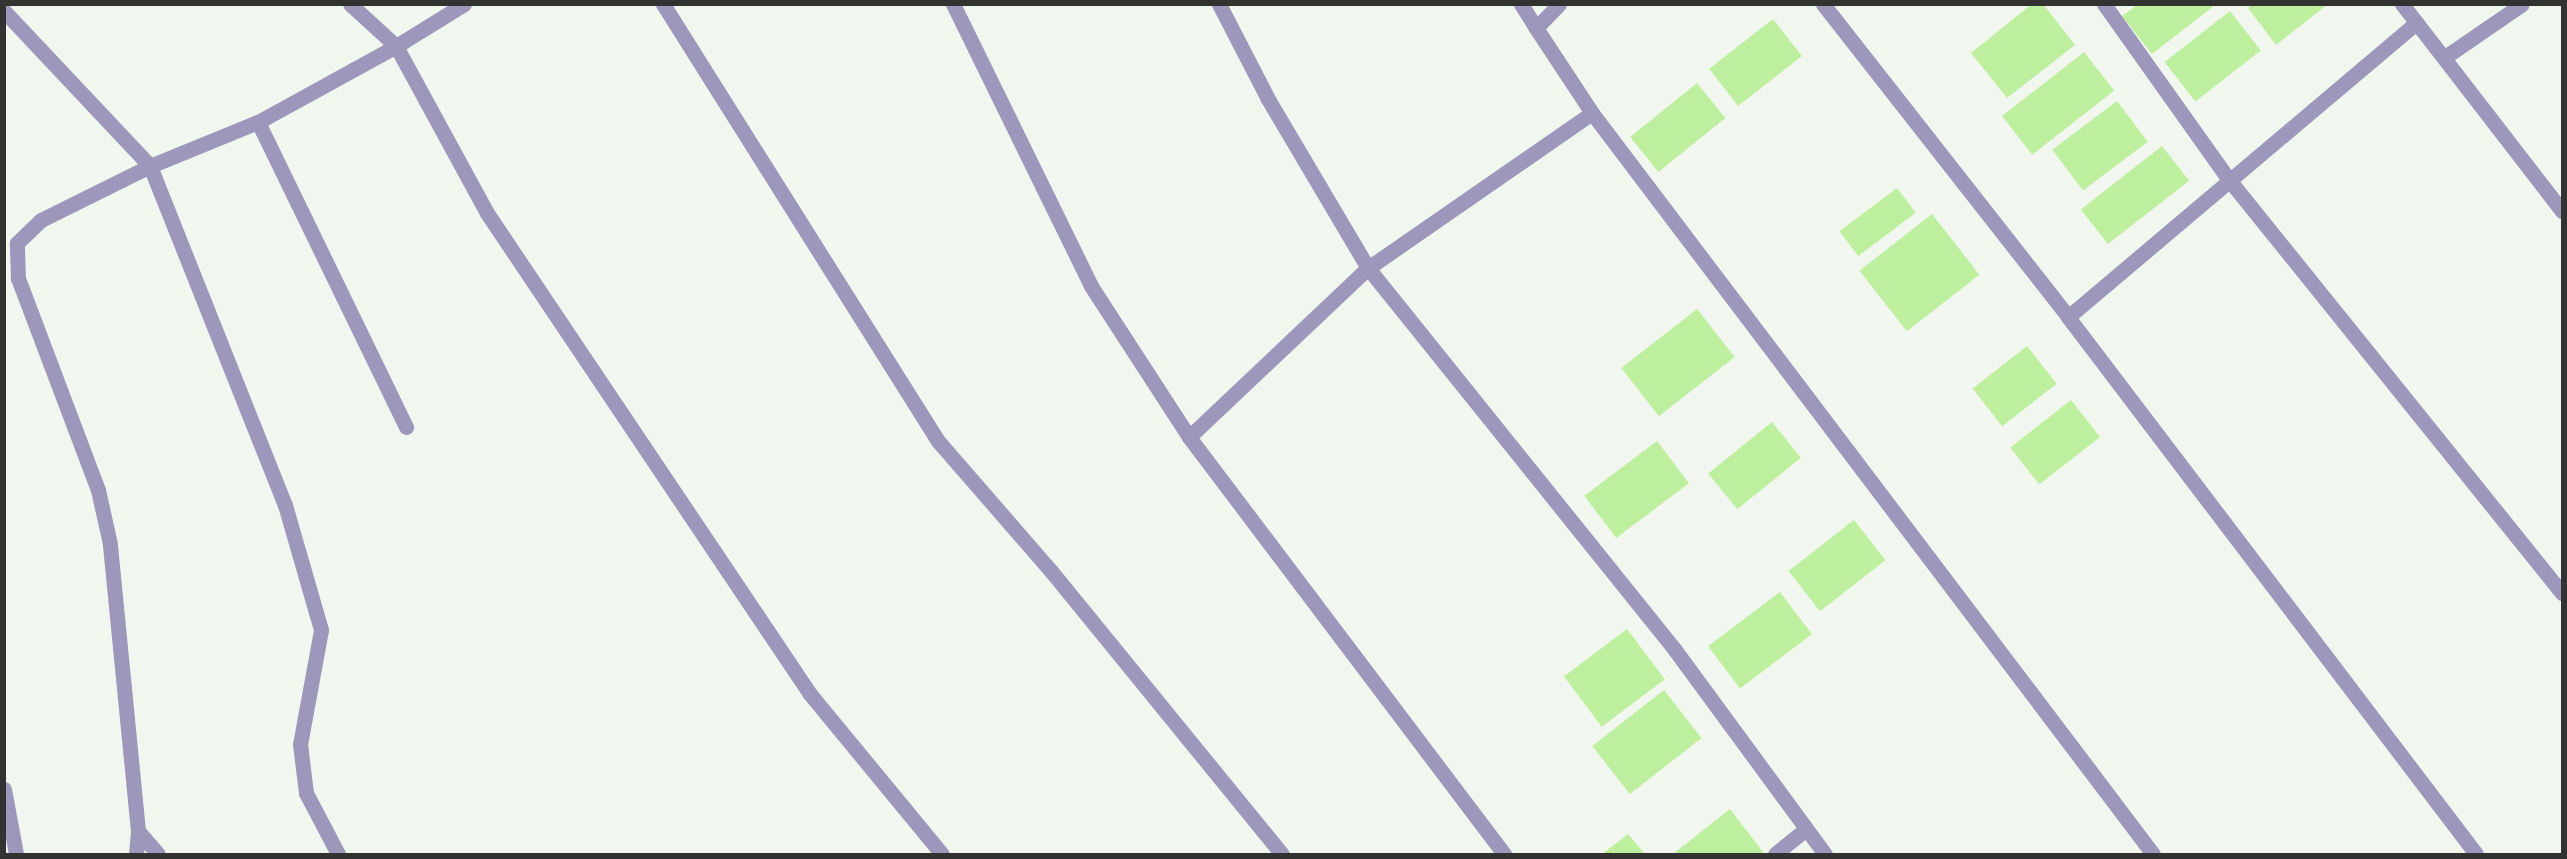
<!DOCTYPE html>
<html>
<head>
<meta charset="utf-8">
<style>
	body { margin:0 }
	#map { position:relative; width:2567px; height:859px; overflow:hidden; background:#f1f6ee; font-family:"Crimson Pro",serif }
	div>[style] { position:absolute }
	.building>* { inset:0; background:#beef9e; transform-origin:0 0 }
	.minor>* { height:15px; margin:-7.5px; padding:0 7.5px; transform-origin:7.5px; border-radius:7.5px; background:#9c97bb }
	span { translate:-50% -50%; white-space:nowrap; text-align:center; line-height:1.15; -webkit-text-stroke:4.5px #f1f6ee; paint-order:stroke }
	.frame { position:absolute; inset:0; border:6px solid #323330; pointer-events:none }
</style>
</head>
<body>
<div id="map">
	<div class="building">
		<i style="clip-path:polygon(2032px 4px,2043px 4px,2075px 45px,2007px 98px,1971px 53px)"></i>
		<i style="clip-path:polygon(2252px 4px,2328px 4px,2276px 45px,2248px 8px)"></i>
		<i style="clip-path:polygon(2137px 5px,2215px 5px,2152px 54px,2122px 16px)"></i>
		<i style="left:2230px;top:11px;width:50px;height:83px;rotate:52deg"></i>
		<i style="left:1773px;top:19px;width:47px;height:81px;rotate:52deg"></i>
		<i style="left:2084px;top:52px;width:49px;height:104px;rotate:52deg"></i>
		<i style="left:1697px;top:83px;width:45px;height:86px;rotate:51deg"></i>
		<i style="left:2117px;top:101px;width:51px;height:81px;rotate:53deg"></i>
		<i style="left:2162px;top:146px;width:44px;height:103px;rotate:52deg"></i>
		<i style="left:1897px;top:188px;width:31px;height:72px;rotate:53deg"></i>
		<i style="left:1932px;top:214px;width:77px;height:92px;rotate:52deg"></i>
		<i style="left:1697px;top:309px;width:61px;height:96px;rotate:52deg"></i>
		<i style="left:2027px;top:346px;width:48px;height:69px;rotate:52deg"></i>
		<i style="left:2071px;top:400px;width:47px;height:77px;rotate:52deg"></i>
		<i style="left:1772px;top:422px;width:46px;height:82px;rotate:51deg"></i>
		<i style="left:1657px;top:441px;width:53px;height:91px;rotate:53deg"></i>
		<i style="left:1854px;top:520px;width:51px;height:83px;rotate:52deg"></i>
		<i style="left:1780px;top:592px;width:53px;height:90px;rotate:53deg"></i>
		<i style="left:1627px;top:629px;width:63px;height:79px;rotate:53deg"></i>
		<i style="left:1664px;top:690px;width:61px;height:91px;rotate:52deg"></i>
		<i style="clip-path:polygon(1730px 809px,1763px 852px,1760px 854px,1673px 854px)"></i>
		<i style="clip-path:polygon(1628px 834px,1645px 854px,1602px 854px)"></i>
	</div>
	<div class="minor">
		<i style="left:464px;top:4px;width:80px;rotate:148.3deg"></i>
		<i style="left:396px;top:46px;width:190px;rotate:61.4deg"></i>
		<i style="left:487px;top:213px;width:579px;rotate:56.12deg"></i>
		<i style="left:810px;top:694px;width:207px;rotate:50.5deg"></i>
		<i style="left:663px;top:4px;width:516px;rotate:57.82deg"></i>
		<i style="left:938px;top:441px;width:172px;rotate:49deg"></i>
		<i style="left:1051px;top:571px;width:365px;rotate:50.8deg"></i>
		<i style="left:953px;top:4px;width:314px;rotate:63.9deg"></i>
		<i style="left:1091px;top:286px;width:180px;rotate:57deg"></i>
		<i style="left:1189px;top:437px;width:523px;rotate:52.93deg"></i>
		<i style="left:1219px;top:4px;width:107px;rotate:62.7deg"></i>
		<i style="left:1268px;top:99px;width:196px;rotate:59.4deg"></i>
		<i style="left:1368px;top:268px;width:490px;rotate:51.2deg"></i>
		<i style="left:1675px;top:650px;width:253px;rotate:53.7deg"></i>
		<i style="left:1521px;top:4px;width:28px;rotate:58deg"></i>
		<i style="left:1536px;top:28px;width:33px;rotate:-46deg"></i>
		<i style="left:1823px;top:4px;width:397px;rotate:51.9deg"></i>
		<i style="left:2068px;top:317px;width:674px;rotate:52.77deg"></i>
		<i style="left:2104px;top:4px;width:217px;rotate:54.6deg"></i>
		<i style="left:2230px;top:181px;width:529px;rotate:51.14deg"></i>
		<i style="left:2402px;top:4px;width:262px;rotate:52.3deg"></i>
		<i style="left:4px;top:11px;width:213px;rotate:46.7deg"></i>
		<i style="left:150px;top:166px;width:365px;rotate:68.3deg"></i>
		<i style="left:285px;top:505px;width:130px;rotate:73.9deg"></i>
		<i style="left:321px;top:630px;width:116px;rotate:100.4deg"></i>
		<i style="left:300px;top:744px;width:49px;rotate:83deg"></i>
		<i style="left:306px;top:793px;width:69px;rotate:62.3deg"></i>
		<i style="left:1536px;top:28px;width:102px;rotate:56.6deg"></i>
		<i style="left:1592px;top:113px;width:929px;rotate:52.87deg"></i>
		<i style="left:2445px;top:57px;width:93px;rotate:-34.5deg"></i>
		<i style="left:258px;top:122px;width:339px;rotate:64.1deg"></i>
		<i style="left:2068px;top:317px;width:456px;rotate:-40.2deg"></i>
		<i style="left:1189px;top:437px;width:246px;rotate:-43.4deg"></i>
		<i style="left:1368px;top:268px;width:272px;rotate:-34.7deg"></i>
		<i style="left:4px;top:789px;width:66px;rotate:79.5deg"></i>
		<i style="left:138px;top:831px;width:30px;rotate:49deg"></i>
		<i style="left:136px;top:854px;width:23px;rotate:-85deg"></i>
		<i style="left:138px;top:831px;width:288px;rotate:-95.6deg"></i>
		<i style="left:110px;top:544px;width:55px;rotate:-102.5deg"></i>
		<i style="left:98px;top:490px;width:227px;rotate:-110.7deg"></i>
		<i style="left:18px;top:278px;width:35px;rotate:-92deg"></i>
		<i style="left:17px;top:243px;width:33px;rotate:-44deg"></i>
		<i style="left:41px;top:220px;width:122px;rotate:-26.4deg"></i>
		<i style="left:150px;top:166px;width:117px;rotate:-22.2deg"></i>
		<i style="left:258px;top:122px;width:158px;rotate:-28.8deg"></i>
		<i style="left:396px;top:46px;width:62px;rotate:-137.6deg"></i>
		<i style="left:1775px;top:854px;width:40px;rotate:-39deg"></i>
	</div>
	<div class="frame"></div>
</div>
</body>
</html>
